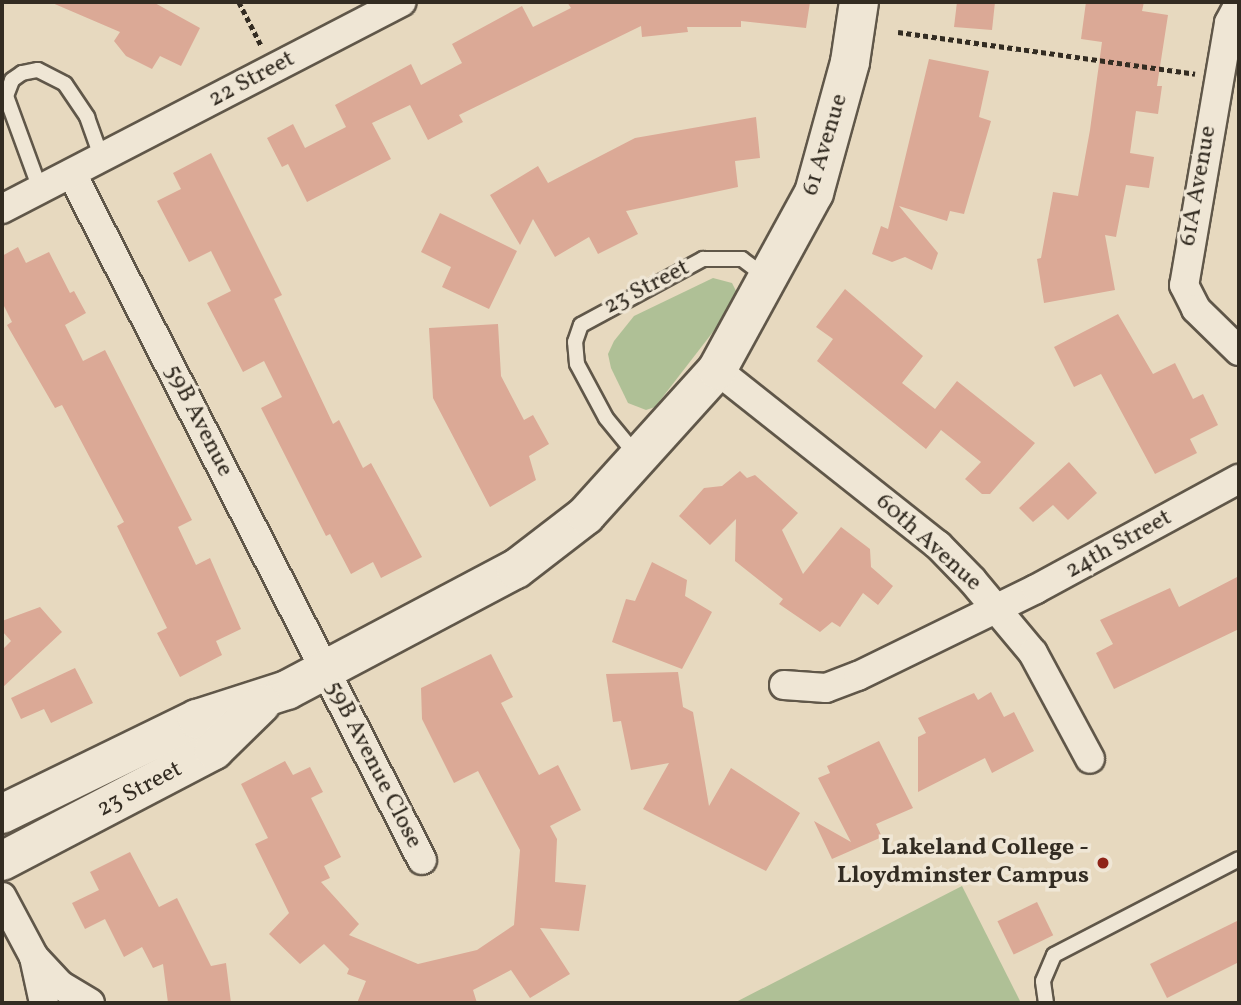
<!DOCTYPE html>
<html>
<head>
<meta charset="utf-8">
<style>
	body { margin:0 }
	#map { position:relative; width:1241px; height:1005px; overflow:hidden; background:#e7d9bf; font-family:Vollkorn,serif }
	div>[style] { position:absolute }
	.green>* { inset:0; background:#afc096 }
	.building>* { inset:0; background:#dba996; transform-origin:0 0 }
	.path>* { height:4.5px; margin-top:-2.25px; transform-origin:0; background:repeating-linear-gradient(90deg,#332c22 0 5px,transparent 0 8.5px) }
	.roads { filter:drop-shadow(2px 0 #605749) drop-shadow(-2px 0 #605749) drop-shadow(0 2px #605749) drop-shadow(0 -2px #605749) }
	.lane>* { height:14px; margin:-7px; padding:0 7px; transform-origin:7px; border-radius:7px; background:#efe6d5 }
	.street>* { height:28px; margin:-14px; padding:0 14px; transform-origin:14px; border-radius:14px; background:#efe6d5 }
	.secondary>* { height:38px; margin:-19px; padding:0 19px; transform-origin:19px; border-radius:19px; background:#efe6d5 }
	.dots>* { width:19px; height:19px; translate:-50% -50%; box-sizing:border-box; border:4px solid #efe6d5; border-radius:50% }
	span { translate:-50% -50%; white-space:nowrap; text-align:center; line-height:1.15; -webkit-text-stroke:7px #efe6d5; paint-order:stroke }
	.street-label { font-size:24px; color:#332c22 }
	.poi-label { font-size:24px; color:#332c22; font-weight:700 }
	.right { translate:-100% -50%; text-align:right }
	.frame { position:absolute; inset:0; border:4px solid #332c22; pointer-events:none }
</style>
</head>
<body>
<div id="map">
	<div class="green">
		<i style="clip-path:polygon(713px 278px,732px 283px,737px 293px,733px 306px,655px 407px,646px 410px,628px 403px,611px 368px,608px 354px,614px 341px,634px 316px)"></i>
		<i style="clip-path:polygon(962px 886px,1021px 1003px,734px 1003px)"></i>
	</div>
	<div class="building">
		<i style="clip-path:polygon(50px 2px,153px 2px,200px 28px,181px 66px,160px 56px,152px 69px,126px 56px,114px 41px,120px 32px)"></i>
		<i style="clip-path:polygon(567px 2px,810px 2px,806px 28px,741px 21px,741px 27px,687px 27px,688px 32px,642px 37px,641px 26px,459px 115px,463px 122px,428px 140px,410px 105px,372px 123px,391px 159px,307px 202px,288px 164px,282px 167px,267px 138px,293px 124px,305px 148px,346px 127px,335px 105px,411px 64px,421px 85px,462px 63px,452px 44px,522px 6px,533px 27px,571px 8px)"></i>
		<i style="clip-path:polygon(957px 2px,995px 2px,992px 30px,954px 27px)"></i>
		<i style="clip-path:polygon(1086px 2px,1144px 2px,1142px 11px,1168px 15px,1157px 86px,1162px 86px,1158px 114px,1136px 111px,1130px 153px,1154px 157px,1149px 188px,1126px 185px,1116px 237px,1105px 235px,1115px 290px,1044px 303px,1037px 259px,1041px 258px,1053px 192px,1078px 196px,1090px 130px,1102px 42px,1081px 39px)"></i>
		<i style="clip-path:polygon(929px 59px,989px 71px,979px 117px,991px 121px,964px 214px,950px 211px,947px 221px,899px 206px,938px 253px,932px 270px,905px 257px,892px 262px,872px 254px,881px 226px,888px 229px)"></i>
		<i style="clip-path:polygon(756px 117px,760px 158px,735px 161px,738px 187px,626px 211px,638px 234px,598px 254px,589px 237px,555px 257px,533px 219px,520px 245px,490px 195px,538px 166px,548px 183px,635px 138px)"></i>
		<i style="clip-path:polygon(211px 153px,282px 295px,274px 299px,333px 424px,339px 420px,363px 468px,371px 463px,422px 557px,381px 578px,373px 562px,351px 574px,330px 534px,326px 536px,261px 408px,282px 397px,264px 361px,243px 372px,207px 303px,231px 291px,211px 251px,189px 262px,157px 201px,181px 189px,173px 173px)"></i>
		<i style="clip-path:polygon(440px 213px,517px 251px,489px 309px,442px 287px,451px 267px,421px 252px)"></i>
		<i style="clip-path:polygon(18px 247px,26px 263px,49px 252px,70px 293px,74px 291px,86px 313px,65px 325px,83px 361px,105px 350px,192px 520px,178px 527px,196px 565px,210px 558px,241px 629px,216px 641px,222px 655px,180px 677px,157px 633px,167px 628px,117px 526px,124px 522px,62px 405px,55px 408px,7px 325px,12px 322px,2px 302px,2px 256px)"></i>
		<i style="clip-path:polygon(845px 289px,923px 356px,902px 383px,935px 409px,957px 381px,1035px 443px,990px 494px,982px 494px,965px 479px,981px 462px,941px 430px,926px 449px,817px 361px,833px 339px,816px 327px)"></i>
		<i style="clip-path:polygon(1118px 314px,1153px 374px,1175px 363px,1193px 399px,1203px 394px,1218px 425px,1190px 439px,1197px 453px,1155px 474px,1101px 374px,1074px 387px,1054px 347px)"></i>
		<i style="clip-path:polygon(498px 324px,501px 376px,524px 420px,533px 415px,549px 444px,529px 456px,536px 480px,490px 507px,433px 398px,429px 328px)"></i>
		<i style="clip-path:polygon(1069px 462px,1097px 493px,1068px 520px,1053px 505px,1033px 522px,1019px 508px)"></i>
		<i style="clip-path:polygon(740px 471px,747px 478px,755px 475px,798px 513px,782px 530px,803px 574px,841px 527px,870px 549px,871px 567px,893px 586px,878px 605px,863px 593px,840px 627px,832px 622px,820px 632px,779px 604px,783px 599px,735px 561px,736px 519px,710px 545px,679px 516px,704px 488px,722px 486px)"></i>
		<i style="clip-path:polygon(652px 562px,687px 580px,685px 596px,712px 612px,682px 669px,612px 642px,626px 599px,635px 601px)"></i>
		<i style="clip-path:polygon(1239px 576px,1239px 629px,1114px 689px,1096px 653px,1113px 644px,1100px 620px,1170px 588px,1179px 607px)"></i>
		<i style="clip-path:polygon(40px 607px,62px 632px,2px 688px,2px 650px,11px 641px,2px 631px,2px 621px)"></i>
		<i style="clip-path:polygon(491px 654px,513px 697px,501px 703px,539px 775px,558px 765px,581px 810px,550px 826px,557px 839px,555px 882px,586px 885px,579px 931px,540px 928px,570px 974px,530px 998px,511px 970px,473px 990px,477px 1003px,357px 1003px,366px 981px,347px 974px,349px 969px,324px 944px,300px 964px,269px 934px,289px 913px,255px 844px,268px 838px,241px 784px,285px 761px,293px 775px,310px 767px,323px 792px,311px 798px,341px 857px,324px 866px,330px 878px,321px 882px,359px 924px,349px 935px,418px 964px,477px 950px,514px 925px,520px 850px,478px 771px,454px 783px,422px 719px,421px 688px)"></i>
		<i style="clip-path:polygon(75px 668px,93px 703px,51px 723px,44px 709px,21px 719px,11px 698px)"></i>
		<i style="clip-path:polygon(678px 672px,683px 707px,693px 712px,709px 806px,731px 768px,800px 813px,766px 871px,643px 809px,669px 763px,631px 770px,621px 721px,613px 722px,606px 674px)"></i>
		<i style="clip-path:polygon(991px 692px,1004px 717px,1014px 712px,1034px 751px,992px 773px,985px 758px,918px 792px,918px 737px,926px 733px,918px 718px,974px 693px,978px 700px)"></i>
		<i style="clip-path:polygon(879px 741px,913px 808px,876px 824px,882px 837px,832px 859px,814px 821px,851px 842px,818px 778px,830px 773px,827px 766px)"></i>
		<i style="clip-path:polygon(130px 852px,159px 907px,177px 898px,211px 966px,226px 963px,231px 1003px,168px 1003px,163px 964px,153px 968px,142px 947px,124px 957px,105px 919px,85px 929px,72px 903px,99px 890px,90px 872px)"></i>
		<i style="left:1037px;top:902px;width:37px;height:44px;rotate:64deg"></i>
		<i style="clip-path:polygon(1239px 920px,1239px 962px,1167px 998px,1150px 964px)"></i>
	</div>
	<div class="path">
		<i style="left:239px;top:2px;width:48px;rotate:62.9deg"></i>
		<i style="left:898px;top:32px;width:300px;rotate:8deg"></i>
	</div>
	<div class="roads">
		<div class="lane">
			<i style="left:40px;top:189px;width:99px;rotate:-110.1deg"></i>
			<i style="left:6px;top:96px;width:17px;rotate:-69deg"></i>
			<i style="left:12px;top:80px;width:12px;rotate:-35deg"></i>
			<i style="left:22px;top:73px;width:16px;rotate:-11deg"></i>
			<i style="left:38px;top:70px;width:30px;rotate:27deg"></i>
			<i style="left:65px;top:84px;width:40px;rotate:56deg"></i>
			<i style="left:87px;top:117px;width:45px;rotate:70.3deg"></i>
			<i style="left:638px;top:457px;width:50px;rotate:-129.4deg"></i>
			<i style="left:606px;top:418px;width:61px;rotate:-118.2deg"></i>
			<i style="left:577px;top:364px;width:22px;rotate:-95deg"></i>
			<i style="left:575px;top:342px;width:18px;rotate:-71deg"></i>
			<i style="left:581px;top:325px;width:139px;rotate:-28.4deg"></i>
			<i style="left:703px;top:259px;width:39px"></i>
			<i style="left:742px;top:259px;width:31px;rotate:37deg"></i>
			<i style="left:1046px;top:1003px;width:22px;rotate:-98deg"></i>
			<i style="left:1043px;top:981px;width:28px;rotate:-67deg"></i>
			<i style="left:1054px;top:955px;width:208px;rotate:-27.4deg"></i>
		</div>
		<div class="street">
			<i style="left:1239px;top:4px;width:21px;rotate:118deg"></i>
			<i style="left:1229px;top:23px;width:266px;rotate:99.7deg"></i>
			<i style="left:1184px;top:285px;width:27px;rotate:63deg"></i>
			<i style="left:1196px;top:309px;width:60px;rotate:44.3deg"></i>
			<i style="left:72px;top:174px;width:770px;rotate:62.97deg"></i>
			<i style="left:2px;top:209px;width:450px;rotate:-27.4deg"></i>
			<i style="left:717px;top:370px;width:282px;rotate:38.4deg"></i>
			<i style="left:938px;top:545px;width:49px;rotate:45.8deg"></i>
			<i style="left:972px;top:580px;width:95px;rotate:50.1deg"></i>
			<i style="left:1033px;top:653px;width:120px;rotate:61.7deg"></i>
			<i style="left:784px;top:685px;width:42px;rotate:4.1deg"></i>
			<i style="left:826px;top:688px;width:34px;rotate:-21deg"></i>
			<i style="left:858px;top:676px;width:198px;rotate:-26deg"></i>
			<i style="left:1036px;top:589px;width:231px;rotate:-28.5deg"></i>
			<i style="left:2px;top:897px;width:68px;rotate:61.9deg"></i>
			<i style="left:44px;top:1003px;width:47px;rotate:-102.3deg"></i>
			<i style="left:34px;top:957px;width:38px;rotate:47deg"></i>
			<i style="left:60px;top:985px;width:35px;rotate:31deg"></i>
		</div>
		<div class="secondary">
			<i style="left:2px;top:814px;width:217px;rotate:-26deg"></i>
			<i style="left:197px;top:719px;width:95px;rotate:-17.9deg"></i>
			<i style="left:287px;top:690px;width:259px;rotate:-27.9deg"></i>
			<i style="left:516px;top:569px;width:88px;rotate:-37.6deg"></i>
			<i style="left:586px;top:515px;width:195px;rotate:-47.9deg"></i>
			<i style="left:717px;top:370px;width:202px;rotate:-61.3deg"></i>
			<i style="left:814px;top:193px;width:136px;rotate:-74.6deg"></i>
			<i style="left:850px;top:62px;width:61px;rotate:-81.5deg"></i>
			<i style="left:2px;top:861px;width:239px;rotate:-27.6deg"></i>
			<i style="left:214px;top:750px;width:66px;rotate:-44.4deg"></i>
		</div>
	</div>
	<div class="dots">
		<i style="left:1103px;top:863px;background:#8f2418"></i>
	</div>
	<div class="street-label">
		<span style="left:252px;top:80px;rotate:-28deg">22 Street</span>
		<span style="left:826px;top:145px;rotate:-73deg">61 Avenue</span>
		<span style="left:1199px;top:186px;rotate:-80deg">61A Avenue</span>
		<span style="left:647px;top:288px;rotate:-27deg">23 Street</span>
		<span style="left:198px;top:421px;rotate:63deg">59B Avenue</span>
		<span style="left:928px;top:543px;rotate:42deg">60th Avenue</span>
		<span style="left:1119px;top:545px;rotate:-29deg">24th Street</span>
		<span style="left:373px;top:765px;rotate:63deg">59B Avenue Close</span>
		<span style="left:140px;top:790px;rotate:-28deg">23 Street</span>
	</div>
	<div class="poi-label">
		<span class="right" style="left:1089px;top:863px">Lakeland College -<br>Lloydminster Campus</span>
	</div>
	<div class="frame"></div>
</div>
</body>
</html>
